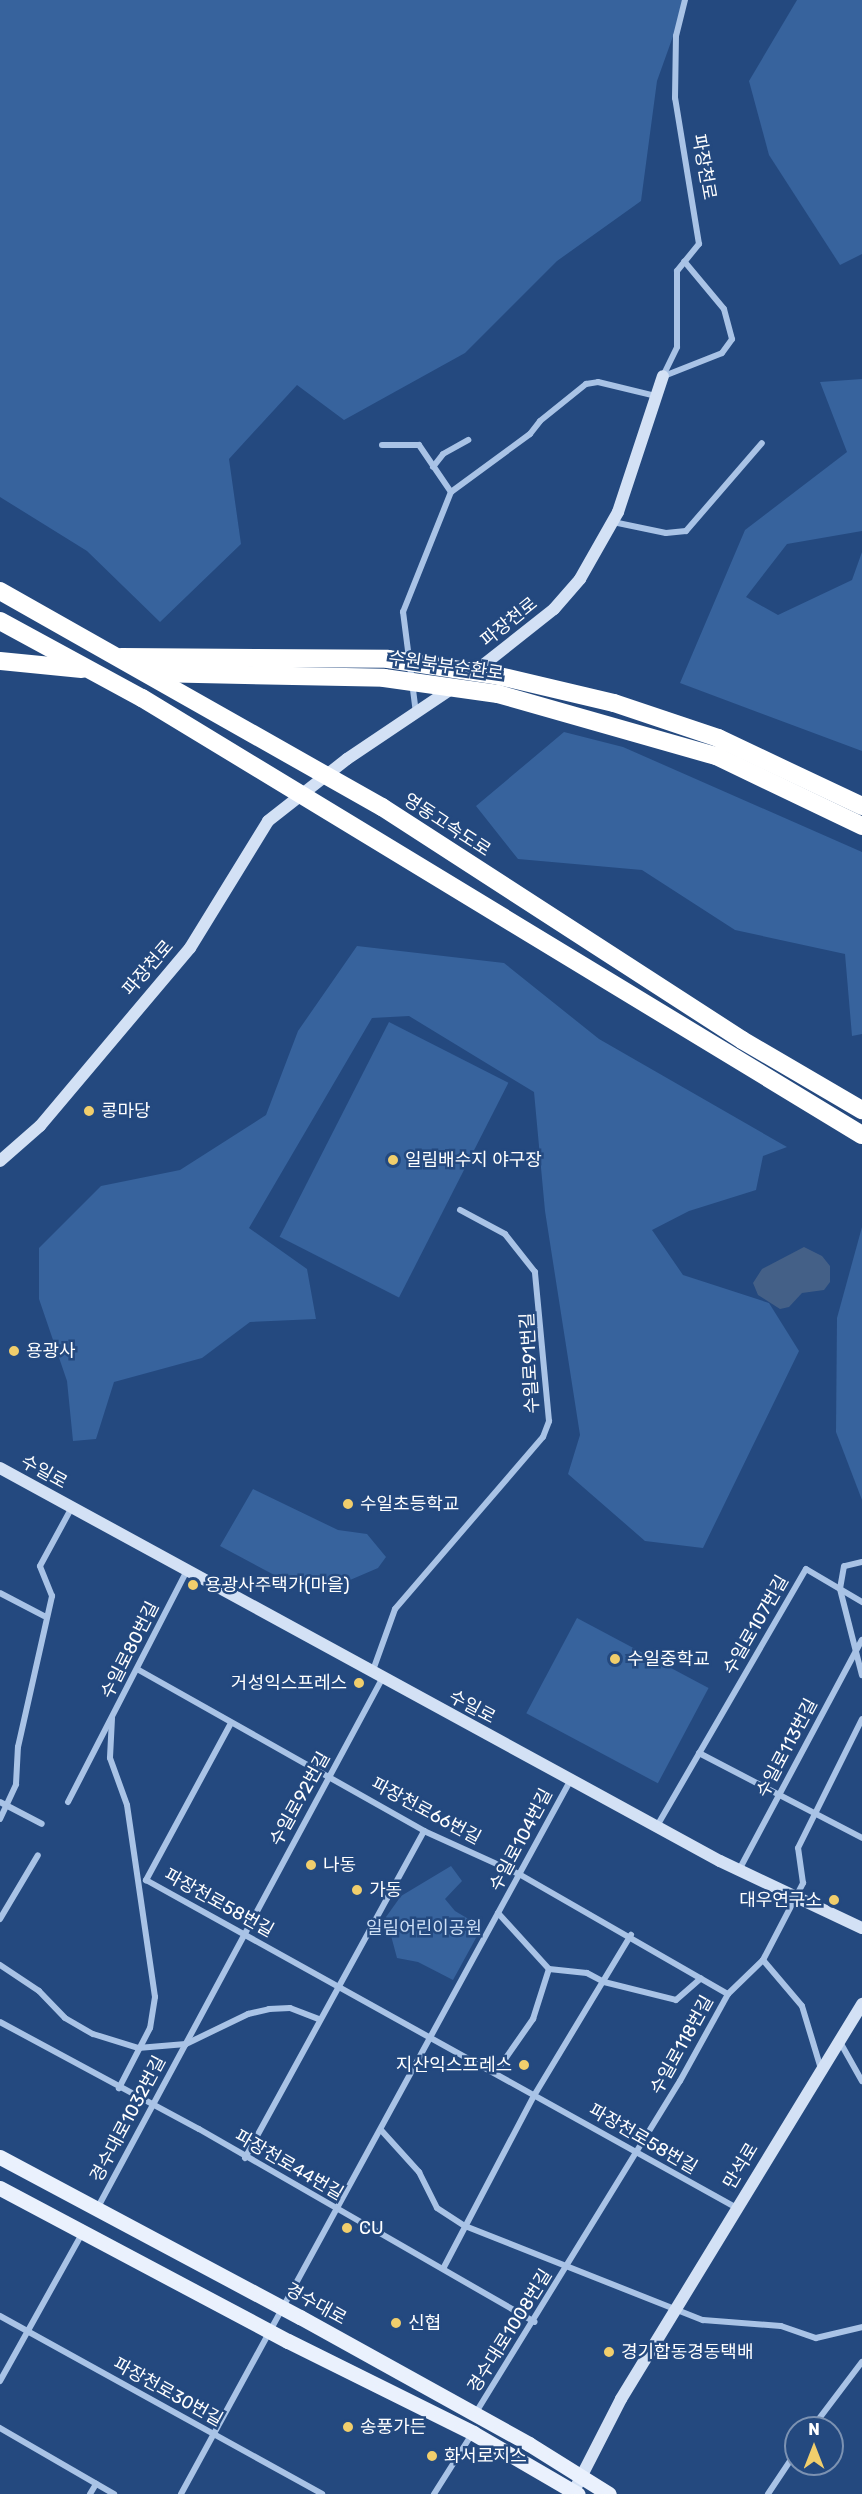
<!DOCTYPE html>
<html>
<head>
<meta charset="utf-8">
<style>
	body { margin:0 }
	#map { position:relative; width:862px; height:2494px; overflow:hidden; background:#24497f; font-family:Rubik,"Noto Sans KR",sans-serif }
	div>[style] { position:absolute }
	.green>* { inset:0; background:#37639d; transform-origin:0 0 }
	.water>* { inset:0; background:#446087 }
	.street>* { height:6px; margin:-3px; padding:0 3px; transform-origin:3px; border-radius:3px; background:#a9c3e6 }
	.secondary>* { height:12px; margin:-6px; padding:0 6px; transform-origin:6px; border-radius:6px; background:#d3e1f5 }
	.primary>* { height:15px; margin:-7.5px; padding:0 7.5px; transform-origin:7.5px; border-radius:7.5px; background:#eaf1fd }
	.highway>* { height:18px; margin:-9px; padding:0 9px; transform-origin:9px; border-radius:9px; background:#fff }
	.dots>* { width:16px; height:16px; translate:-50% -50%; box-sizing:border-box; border:3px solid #24497f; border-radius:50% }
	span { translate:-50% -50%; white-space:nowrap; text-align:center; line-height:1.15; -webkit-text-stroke:5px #24497f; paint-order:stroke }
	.street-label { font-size:18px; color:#fff }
	.poi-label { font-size:18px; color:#fff }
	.left { translate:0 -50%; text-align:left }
	.right { translate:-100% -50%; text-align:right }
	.park-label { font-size:18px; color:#ccdef5 }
	.north { position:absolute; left:784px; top:2416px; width:60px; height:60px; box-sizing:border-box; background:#24497f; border:2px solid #7c92b2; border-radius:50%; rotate:0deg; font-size:16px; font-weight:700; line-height:24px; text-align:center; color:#fff }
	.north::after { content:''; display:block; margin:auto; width:21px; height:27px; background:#f1ce6c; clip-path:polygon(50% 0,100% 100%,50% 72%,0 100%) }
</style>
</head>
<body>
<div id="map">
	<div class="green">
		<i style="clip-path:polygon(0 0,686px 0,657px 81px,641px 201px,557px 261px,465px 353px,344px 420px,297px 385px,229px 459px,241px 544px,160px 622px,87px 551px,0 497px)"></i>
		<i style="clip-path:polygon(797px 0,862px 0,862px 254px,840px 265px,769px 155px,749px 81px)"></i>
		<i style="clip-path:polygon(862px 379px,862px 531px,787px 544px,746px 597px,778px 615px,852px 580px,862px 552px,862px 751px,680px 683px,745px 530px,847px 452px,820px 382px)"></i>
		<i style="clip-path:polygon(564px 732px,623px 747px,862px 852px,862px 1034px,852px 1036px,845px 954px,735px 930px,642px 870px,518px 859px,476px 806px)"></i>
		<i style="clip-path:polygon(357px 946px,504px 963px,599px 1039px,787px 1147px,763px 1156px,756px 1190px,689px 1211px,652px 1230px,683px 1275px,769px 1303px,799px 1351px,703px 1548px,645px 1541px,568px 1474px,580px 1435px,545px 1211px,534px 1092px,409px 1016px,372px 1018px,249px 1228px,307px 1269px,316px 1319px,250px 1322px,202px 1358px,114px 1382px,96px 1439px,73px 1441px,67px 1381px,39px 1299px,39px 1248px,101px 1186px,180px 1170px,266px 1115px,298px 1031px)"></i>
		<i style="left:389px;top:1022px;width:134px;height:241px;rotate:27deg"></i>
		<i style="clip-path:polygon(862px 1227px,862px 1500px,836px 1432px,837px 1318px)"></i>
		<i style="clip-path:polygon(253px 1489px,338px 1530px,367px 1534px,386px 1557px,378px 1568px,322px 1592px,294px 1575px,280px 1578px,220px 1546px)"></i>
		<i style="left:577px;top:1618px;width:149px;height:108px;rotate:28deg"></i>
		<i style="clip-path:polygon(451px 1866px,462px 1881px,445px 1899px,455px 1911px,482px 1927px,453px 1980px,418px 1962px,397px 1958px,386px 1917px,401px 1896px)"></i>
	</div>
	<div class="water">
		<i style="clip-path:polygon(804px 1247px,822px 1256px,830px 1266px,830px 1282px,824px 1290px,802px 1293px,789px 1307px,780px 1309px,758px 1295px,753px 1283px,762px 1269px)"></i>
	</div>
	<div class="street">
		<i style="left:663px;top:376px;width:32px;rotate:-64deg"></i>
		<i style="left:677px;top:347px;width:76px;rotate:-90deg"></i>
		<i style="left:677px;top:271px;width:35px;rotate:-51deg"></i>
		<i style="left:699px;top:244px;width:148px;rotate:-99.3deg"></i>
		<i style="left:675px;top:98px;width:62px;rotate:-89.1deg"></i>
		<i style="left:676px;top:36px;width:37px;rotate:-76deg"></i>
		<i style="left:664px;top:376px;width:62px;rotate:-21.6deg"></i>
		<i style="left:722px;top:353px;width:17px;rotate:-54deg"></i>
		<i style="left:732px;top:339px;width:31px;rotate:-105deg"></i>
		<i style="left:724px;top:309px;width:62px;rotate:-129.8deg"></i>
		<i style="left:382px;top:445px;width:37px"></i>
		<i style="left:419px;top:445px;width:57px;rotate:55.8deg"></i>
		<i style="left:433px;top:467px;width:16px;rotate:-52deg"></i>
		<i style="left:443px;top:454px;width:29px;rotate:-29deg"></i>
		<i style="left:613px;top:522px;width:54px;rotate:11.7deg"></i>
		<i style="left:666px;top:533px;width:20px;rotate:-6deg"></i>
		<i style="left:686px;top:531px;width:116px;rotate:-49.2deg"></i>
		<i style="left:416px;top:713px;width:102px;rotate:-97.3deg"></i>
		<i style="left:403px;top:612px;width:129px;rotate:-68.2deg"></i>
		<i style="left:451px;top:492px;width:98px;rotate:-36.3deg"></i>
		<i style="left:530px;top:434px;width:16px;rotate:-52deg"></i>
		<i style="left:540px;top:421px;width:59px;rotate:-38.8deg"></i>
		<i style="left:586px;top:384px;width:12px;rotate:-9deg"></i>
		<i style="left:598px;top:382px;width:60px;rotate:13.6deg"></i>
		<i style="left:862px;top:1562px;width:18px;rotate:167deg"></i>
		<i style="left:844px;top:1566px;width:23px;rotate:100deg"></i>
		<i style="left:840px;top:1589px;width:89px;rotate:75.7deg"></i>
		<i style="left:0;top:1593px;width:50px;rotate:27.6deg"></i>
		<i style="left:137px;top:1669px;width:330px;rotate:29.4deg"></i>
		<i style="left:424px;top:1831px;width:104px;rotate:24.4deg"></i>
		<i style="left:519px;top:1874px;width:241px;rotate:29.9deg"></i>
		<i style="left:372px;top:1673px;width:68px;rotate:-70.2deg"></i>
		<i style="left:395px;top:1609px;width:227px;rotate:-49.3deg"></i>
		<i style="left:543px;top:1437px;width:17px;rotate:-69deg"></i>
		<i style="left:549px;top:1421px;width:150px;rotate:-95.4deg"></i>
		<i style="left:535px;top:1272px;width:48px;rotate:-128.3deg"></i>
		<i style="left:505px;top:1234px;width:51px;rotate:-151.9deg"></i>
		<i style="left:112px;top:1718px;width:40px;rotate:92.9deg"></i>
		<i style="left:110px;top:1758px;width:50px;rotate:70.1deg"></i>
		<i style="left:127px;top:1805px;width:194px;rotate:81.7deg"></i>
		<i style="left:155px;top:1997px;width:31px;rotate:99deg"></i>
		<i style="left:150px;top:2028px;width:68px;rotate:117.3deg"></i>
		<i style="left:231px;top:1723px;width:179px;rotate:118.4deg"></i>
		<i style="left:146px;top:1880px;width:676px;rotate:29.03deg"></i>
		<i style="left:699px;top:1753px;width:184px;rotate:27.5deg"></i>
		<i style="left:0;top:1802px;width:47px;rotate:27.6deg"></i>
		<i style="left:68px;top:1802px;width:259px;rotate:-62.8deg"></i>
		<i style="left:0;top:1819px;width:38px;rotate:-65deg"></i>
		<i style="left:16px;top:1784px;width:37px;rotate:-87deg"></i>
		<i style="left:18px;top:1747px;width:155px;rotate:-77.3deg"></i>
		<i style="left:52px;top:1596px;width:32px;rotate:-112deg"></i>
		<i style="left:40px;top:1566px;width:67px;rotate:-61.5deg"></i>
		<i style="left:657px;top:1826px;width:297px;rotate:-59.9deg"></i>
		<i style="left:806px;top:1569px;width:65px;rotate:30.5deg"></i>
		<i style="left:739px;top:1870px;width:261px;rotate:-61.9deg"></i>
		<i style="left:498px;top:1913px;width:76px;rotate:47.7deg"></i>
		<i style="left:549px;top:1969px;width:38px;rotate:6deg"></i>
		<i style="left:587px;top:1973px;width:19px;rotate:28deg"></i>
		<i style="left:604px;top:1982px;width:74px;rotate:14deg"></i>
		<i style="left:676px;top:2000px;width:33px;rotate:-41deg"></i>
		<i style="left:0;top:1919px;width:74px;rotate:-59.3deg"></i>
		<i style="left:763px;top:1960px;width:60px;rotate:49.7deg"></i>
		<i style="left:802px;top:2006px;width:66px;rotate:73.2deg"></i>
		<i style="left:0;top:1965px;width:47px;rotate:33.7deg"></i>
		<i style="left:39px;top:1991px;width:37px;rotate:46deg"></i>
		<i style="left:65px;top:2018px;width:32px;rotate:30deg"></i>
		<i style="left:93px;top:2034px;width:47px;rotate:17.3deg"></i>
		<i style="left:138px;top:2048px;width:48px;rotate:-4.8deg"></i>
		<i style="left:186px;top:2044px;width:69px;rotate:-25.8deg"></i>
		<i style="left:248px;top:2014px;width:22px;rotate:-13deg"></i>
		<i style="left:269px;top:2009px;width:21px;rotate:-3deg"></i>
		<i style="left:290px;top:2008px;width:31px;rotate:21deg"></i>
		<i style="left:0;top:2022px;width:226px;rotate:28.3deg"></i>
		<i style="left:199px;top:2129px;width:387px;rotate:29.9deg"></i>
		<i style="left:840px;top:2042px;width:45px;rotate:60.6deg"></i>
		<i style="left:496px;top:2072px;width:65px;rotate:-55.1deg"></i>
		<i style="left:533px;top:2019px;width:52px;rotate:-72.3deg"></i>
		<i style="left:381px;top:2130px;width:57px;rotate:47.9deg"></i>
		<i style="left:419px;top:2172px;width:40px;rotate:63.4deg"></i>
		<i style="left:437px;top:2208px;width:33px;rotate:33deg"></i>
		<i style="left:465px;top:2226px;width:256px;rotate:21.6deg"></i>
		<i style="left:703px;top:2320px;width:78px;rotate:4.4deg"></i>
		<i style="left:781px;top:2326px;width:37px;rotate:19deg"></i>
		<i style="left:816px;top:2338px;width:47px;rotate:-13.4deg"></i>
		<i style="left:245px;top:2158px;width:373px;rotate:-61.3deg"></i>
		<i style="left:98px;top:2207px;width:600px;rotate:-61.73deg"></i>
		<i style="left:444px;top:2267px;width:195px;rotate:-62.3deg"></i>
		<i style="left:535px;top:2094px;width:186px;rotate:-58.9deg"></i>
		<i style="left:0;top:2316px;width:368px;rotate:28.9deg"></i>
		<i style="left:0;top:2381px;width:171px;rotate:-60.9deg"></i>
		<i style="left:475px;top:2414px;width:391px;rotate:-58.4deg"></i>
		<i style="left:680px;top:2081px;width:99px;rotate:-61.1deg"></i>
		<i style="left:728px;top:1994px;width:49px;rotate:-44.2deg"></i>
		<i style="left:763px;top:1960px;width:87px;rotate:-62.5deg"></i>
		<i style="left:803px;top:1883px;width:35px;rotate:-98deg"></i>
		<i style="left:798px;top:1848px;width:144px;rotate:-63.6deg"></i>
		<i style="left:0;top:2428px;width:132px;rotate:30.1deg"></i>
		<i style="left:812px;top:2428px;width:83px;rotate:-52.9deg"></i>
		<i style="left:90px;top:2494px;width:12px;rotate:-59deg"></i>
		<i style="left:181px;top:2494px;width:812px;rotate:-61.38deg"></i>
		<i style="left:434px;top:2494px;width:71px;rotate:-57.7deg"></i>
		<i style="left:768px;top:2494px;width:50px;rotate:-56.3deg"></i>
	</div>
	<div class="secondary">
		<i style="left:473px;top:673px;width:103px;rotate:-38.3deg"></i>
		<i style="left:554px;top:609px;width:40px;rotate:-49deg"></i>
		<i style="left:580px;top:579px;width:77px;rotate:-60.4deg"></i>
		<i style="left:618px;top:512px;width:143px;rotate:-71.7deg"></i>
		<i style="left:0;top:1161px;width:53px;rotate:-41.2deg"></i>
		<i style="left:40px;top:1126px;width:233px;rotate:-49.9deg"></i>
		<i style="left:190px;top:948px;width:149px;rotate:-58.4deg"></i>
		<i style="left:268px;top:821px;width:100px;rotate:-38.1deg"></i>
		<i style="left:347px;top:759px;width:129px;rotate:-33.9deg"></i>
		<i style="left:0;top:1468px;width:820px;rotate:28.63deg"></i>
		<i style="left:720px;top:1861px;width:157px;rotate:25.3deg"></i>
		<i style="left:577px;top:2485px;width:97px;rotate:-62.9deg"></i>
		<i style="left:621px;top:2399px;width:463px;rotate:-58.6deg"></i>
	</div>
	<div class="primary">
		<i style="left:0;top:2157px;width:340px;rotate:28.1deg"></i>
		<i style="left:300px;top:2317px;width:262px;rotate:29deg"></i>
		<i style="left:529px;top:2444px;width:94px;rotate:32deg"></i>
		<i style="left:0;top:2188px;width:326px;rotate:28deg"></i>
		<i style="left:288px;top:2341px;width:207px;rotate:26.4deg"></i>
		<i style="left:473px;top:2433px;width:121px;rotate:30.2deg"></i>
	</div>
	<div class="highway">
		<i style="left:0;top:591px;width:439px;rotate:29.5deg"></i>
		<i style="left:382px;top:807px;width:429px;rotate:32.9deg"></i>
		<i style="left:742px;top:1040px;width:139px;rotate:30.3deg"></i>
		<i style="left:0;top:621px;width:162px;rotate:28.5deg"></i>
		<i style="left:142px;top:698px;width:842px;rotate:31.26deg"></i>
		<i style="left:121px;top:657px;width:267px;rotate:0.4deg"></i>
		<i style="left:388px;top:659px;width:112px;rotate:8.7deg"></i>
		<i style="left:499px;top:676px;width:118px;rotate:13.2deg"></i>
		<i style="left:614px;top:703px;width:110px;rotate:18.6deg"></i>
		<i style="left:718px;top:738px;width:159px;rotate:25.3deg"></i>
		<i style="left:0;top:661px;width:82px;rotate:5.6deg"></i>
		<i style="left:152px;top:673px;width:232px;rotate:1.2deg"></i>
		<i style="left:384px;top:678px;width:115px;rotate:8deg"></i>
		<i style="left:498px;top:694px;width:227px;rotate:15.9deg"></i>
		<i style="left:716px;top:756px;width:162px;rotate:25.6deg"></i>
	</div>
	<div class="dots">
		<i style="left:89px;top:1111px;background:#f1ce6c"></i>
		<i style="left:393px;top:1160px;background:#f1ce6c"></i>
		<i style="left:14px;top:1351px;background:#f1ce6c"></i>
		<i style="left:348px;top:1504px;background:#f1ce6c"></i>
		<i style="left:193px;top:1585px;background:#f1ce6c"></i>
		<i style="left:615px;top:1659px;background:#f1ce6c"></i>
		<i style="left:359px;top:1683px;background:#f1ce6c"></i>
		<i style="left:311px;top:1865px;background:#f1ce6c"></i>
		<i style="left:357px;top:1890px;background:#f1ce6c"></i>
		<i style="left:834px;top:1900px;background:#f1ce6c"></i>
		<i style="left:524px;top:2065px;background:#f1ce6c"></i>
		<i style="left:347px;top:2228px;background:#f1ce6c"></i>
		<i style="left:396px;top:2323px;background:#f1ce6c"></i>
		<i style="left:609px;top:2352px;background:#f1ce6c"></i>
		<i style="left:348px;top:2427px;background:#f1ce6c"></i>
		<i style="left:432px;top:2456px;background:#f1ce6c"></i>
	</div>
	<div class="street-label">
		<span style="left:704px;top:167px;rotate:80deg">파장천로</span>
		<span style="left:509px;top:622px;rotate:-39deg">파장천로</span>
		<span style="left:446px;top:666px;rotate:8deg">수원북부순환로</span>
		<span style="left:447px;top:825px;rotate:33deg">영동고속도로</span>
		<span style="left:148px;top:968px;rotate:-49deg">파장천로</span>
		<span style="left:530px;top:1363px;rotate:-93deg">수일로91번길</span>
		<span style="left:44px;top:1472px;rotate:29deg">수일로</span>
		<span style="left:756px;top:1625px;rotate:-60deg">수일로107번길</span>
		<span style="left:130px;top:1650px;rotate:-63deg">수일로80번길</span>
		<span style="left:472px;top:1707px;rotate:28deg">수일로</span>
		<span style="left:787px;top:1748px;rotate:-62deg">수일로113번길</span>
		<span style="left:300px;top:1799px;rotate:-61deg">수일로92번길</span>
		<span style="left:426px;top:1811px;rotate:28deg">파장천로66번길</span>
		<span style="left:521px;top:1840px;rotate:-62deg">수일로104번길</span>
		<span style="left:219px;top:1903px;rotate:29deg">파장천로58번길</span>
		<span style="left:682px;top:2045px;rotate:-61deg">수일로118번길</span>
		<span style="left:128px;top:2119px;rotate:-62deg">경수대로1032번길</span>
		<span style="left:643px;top:2139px;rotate:30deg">파장천로58번길</span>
		<span style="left:289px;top:2165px;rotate:30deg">파장천로44번길</span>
		<span style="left:741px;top:2166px;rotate:-59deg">만석로</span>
		<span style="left:316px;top:2304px;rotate:29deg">경수대로</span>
		<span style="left:510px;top:2331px;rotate:-58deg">경수대로1008번길</span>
		<span style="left:168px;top:2392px;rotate:29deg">파장천로30번길</span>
	</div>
	<div class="poi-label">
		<span class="left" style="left:101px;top:1111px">콩마당</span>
		<span class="left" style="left:405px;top:1160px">일림배수지 야구장</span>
		<span class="left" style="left:26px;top:1351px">용광사</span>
		<span class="left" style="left:360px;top:1504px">수일초등학교</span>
		<span class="left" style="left:205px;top:1585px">용광사주택가(마을)</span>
		<span class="left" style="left:627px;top:1659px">수일중학교</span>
		<span class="right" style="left:347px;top:1683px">거성익스프레스</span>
		<span class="left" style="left:323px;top:1865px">나동</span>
		<span class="left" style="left:369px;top:1890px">가동</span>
		<span class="right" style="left:822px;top:1900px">대우연구소</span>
		<span class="right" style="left:512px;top:2065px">지산익스프레스</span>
		<span class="left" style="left:359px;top:2228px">CU</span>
		<span class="left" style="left:408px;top:2323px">신협</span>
		<span class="left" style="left:621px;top:2352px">경기합동경동택배</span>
		<span class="left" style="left:360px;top:2427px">송풍가든</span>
		<span class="left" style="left:444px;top:2456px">화서로지스</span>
	</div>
	<div class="park-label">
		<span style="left:424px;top:1928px">일림어린이공원</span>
	</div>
	<div class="north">N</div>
</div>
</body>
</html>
